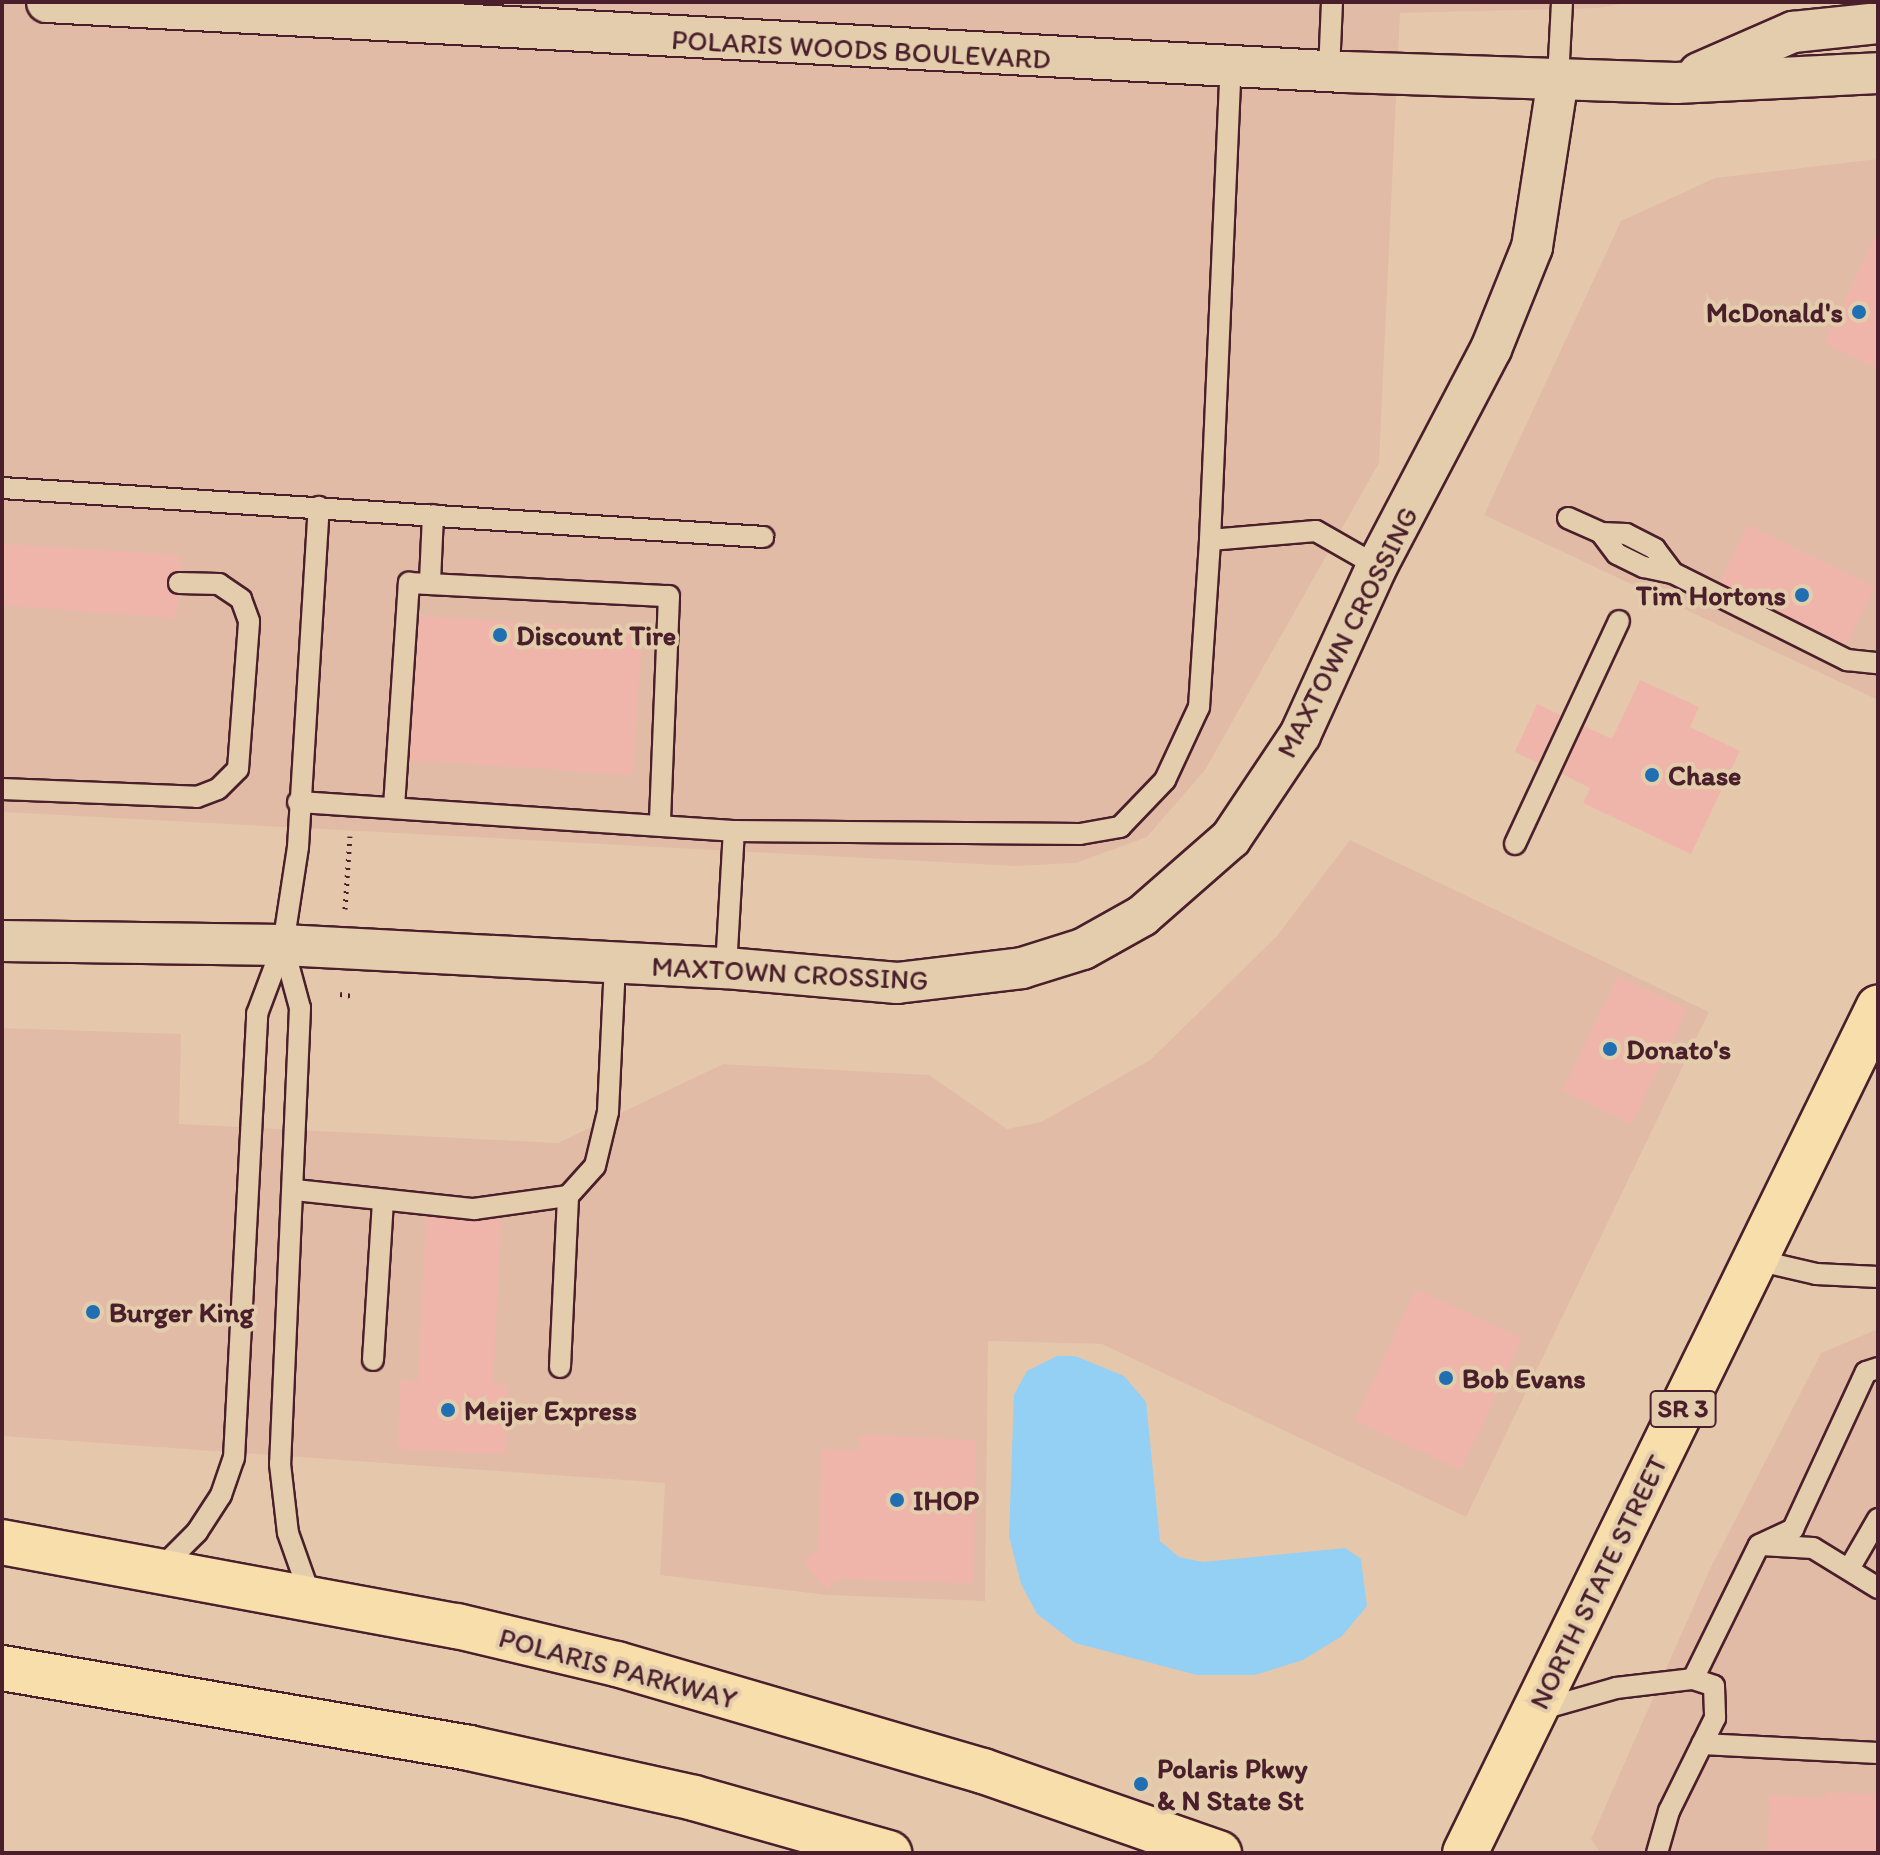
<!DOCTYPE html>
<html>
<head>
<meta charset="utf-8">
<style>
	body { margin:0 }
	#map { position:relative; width:1880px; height:1855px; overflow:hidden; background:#e5c8ac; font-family:Itim,sans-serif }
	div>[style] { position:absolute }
	.built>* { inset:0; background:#e2bba6 }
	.water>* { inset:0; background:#94cff4 }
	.building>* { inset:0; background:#efb5aa; transform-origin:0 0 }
	.path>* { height:5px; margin-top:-2.5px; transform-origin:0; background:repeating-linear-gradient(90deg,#4a1f2b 0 2px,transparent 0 8px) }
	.roads { filter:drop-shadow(2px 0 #4a1f2b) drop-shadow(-2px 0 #4a1f2b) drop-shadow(0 2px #4a1f2b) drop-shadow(0 -2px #4a1f2b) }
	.service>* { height:20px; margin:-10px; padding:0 10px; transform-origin:10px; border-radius:10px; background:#e3cdac }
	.minor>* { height:40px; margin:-20px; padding:0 20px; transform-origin:20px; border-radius:20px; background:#e3cdac }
	.primary>* { height:44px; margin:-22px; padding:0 22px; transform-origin:22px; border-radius:22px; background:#f8deab }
	.dots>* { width:22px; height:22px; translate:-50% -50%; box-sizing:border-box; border:4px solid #e3cdac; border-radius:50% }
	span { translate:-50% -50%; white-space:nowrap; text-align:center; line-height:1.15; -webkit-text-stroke:8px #e3cdac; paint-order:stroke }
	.shield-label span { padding:2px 6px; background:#e3cdac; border:2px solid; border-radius:6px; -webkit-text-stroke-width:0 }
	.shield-label { font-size:26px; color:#4a1f2b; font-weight:700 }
	.street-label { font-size:28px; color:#4a1f2b }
	.poi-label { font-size:28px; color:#4a1f2b; font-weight:700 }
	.right { translate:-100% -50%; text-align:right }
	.left { translate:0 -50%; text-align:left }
	.frame { position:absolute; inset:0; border:4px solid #4a1f2b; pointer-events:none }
</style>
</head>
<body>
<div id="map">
	<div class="built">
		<i style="clip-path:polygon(2px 2px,1631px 2px,1599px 8px,1400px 13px,1379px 463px,1205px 770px,1147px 837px,1076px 863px,1014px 866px,2px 812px)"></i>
		<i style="clip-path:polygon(1878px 159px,1878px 700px,1484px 515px,1621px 221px,1715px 178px)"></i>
		<i style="clip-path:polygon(1350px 840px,1709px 1012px,1466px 1517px,1102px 1344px,988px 1341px,985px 1601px,827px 1595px,660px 1575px,665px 1483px,2px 1436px,2px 1028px,181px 1034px,179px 1124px,558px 1143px,723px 1064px,929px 1075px,1007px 1129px,1041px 1122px,1150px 1060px,1276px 937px)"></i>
		<i style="clip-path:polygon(1878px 1329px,1878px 1853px,1601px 1853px,1591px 1839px,1710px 1569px,1821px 1353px)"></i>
	</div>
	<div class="water">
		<i style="clip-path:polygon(1057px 1356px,1075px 1356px,1124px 1376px,1146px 1402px,1160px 1541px,1179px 1557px,1203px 1562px,1345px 1548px,1361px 1559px,1367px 1606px,1342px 1636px,1303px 1660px,1255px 1675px,1197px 1675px,1075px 1643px,1037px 1614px,1021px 1584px,1009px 1536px,1014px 1395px,1027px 1371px)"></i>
	</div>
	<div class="building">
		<i style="clip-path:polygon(1878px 230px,1878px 369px,1825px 343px)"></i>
		<i style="left:1748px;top:525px;width:141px;height:64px;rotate:26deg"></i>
		<i style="clip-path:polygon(2px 544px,181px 555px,180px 570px,166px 582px,178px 596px,176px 618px,2px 605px)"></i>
		<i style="left:420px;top:616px;width:223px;height:144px;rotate:4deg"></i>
		<i style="clip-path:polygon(1640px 680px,1699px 707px,1690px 727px,1740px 751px,1691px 854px,1583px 803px,1590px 788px,1562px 774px,1584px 726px,1612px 739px)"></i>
		<i style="left:1537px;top:704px;width:26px;height:53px;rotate:25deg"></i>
		<i style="left:1618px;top:976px;width:77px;height:127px;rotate:26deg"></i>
		<i style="clip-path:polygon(426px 1217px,501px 1219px,493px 1384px,508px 1384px,505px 1454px,398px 1449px,400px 1380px,418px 1381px)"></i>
		<i style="left:1416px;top:1289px;width:117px;height:145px;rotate:25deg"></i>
		<i style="clip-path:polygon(859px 1435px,976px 1440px,974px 1583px,836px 1579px,828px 1590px,804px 1563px,818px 1549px,822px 1449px,859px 1451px)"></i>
		<i style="clip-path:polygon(1826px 1792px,1878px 1795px,1878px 1853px,1767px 1851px,1770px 1795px,1826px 1798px)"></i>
	</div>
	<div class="path">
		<i style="left:345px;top:909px;width:73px;rotate:-86.1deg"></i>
		<i style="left:340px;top:994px;width:12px;rotate:9deg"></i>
		<i style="left:2px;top:1852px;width:2px;rotate:27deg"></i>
	</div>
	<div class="roads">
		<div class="service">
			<i style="left:1329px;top:71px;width:69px;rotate:-87.5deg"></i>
			<i style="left:1558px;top:79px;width:77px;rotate:-87deg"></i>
			<i style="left:2px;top:488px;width:763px;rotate:3.68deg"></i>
			<i style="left:1568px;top:518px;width:36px;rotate:24deg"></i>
			<i style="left:1601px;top:533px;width:25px;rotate:2deg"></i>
			<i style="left:1626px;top:534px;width:33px;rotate:27deg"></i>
			<i style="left:1655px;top:549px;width:30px;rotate:53deg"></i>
			<i style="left:1601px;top:533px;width:26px;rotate:53deg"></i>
			<i style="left:1617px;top:554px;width:30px;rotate:26deg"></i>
			<i style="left:1644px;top:567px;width:30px;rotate:12deg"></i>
			<i style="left:1673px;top:573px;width:195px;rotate:26.6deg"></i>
			<i style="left:1847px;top:660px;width:31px;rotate:6deg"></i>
			<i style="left:1210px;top:540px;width:473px;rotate:-87.5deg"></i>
			<i style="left:430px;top:581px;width:66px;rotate:-87.4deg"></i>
			<i style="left:2px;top:789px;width:195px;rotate:2.3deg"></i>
			<i style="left:197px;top:797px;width:22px;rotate:-21deg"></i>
			<i style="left:218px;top:789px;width:28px;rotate:-45deg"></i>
			<i style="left:238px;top:769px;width:148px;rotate:-85.7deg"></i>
			<i style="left:249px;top:621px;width:23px;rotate:-110deg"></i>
			<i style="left:241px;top:599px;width:27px;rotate:-146deg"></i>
			<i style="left:219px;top:584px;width:40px;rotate:-178.6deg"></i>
			<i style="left:298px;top:802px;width:437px;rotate:3.8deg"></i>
			<i style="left:734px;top:831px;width:346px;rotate:0.5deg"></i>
			<i style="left:1080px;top:834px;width:41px;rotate:-9.9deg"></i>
			<i style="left:1120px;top:827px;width:65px;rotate:-46.2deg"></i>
			<i style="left:1165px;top:780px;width:81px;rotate:-65deg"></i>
			<i style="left:1199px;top:707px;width:167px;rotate:-86.2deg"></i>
			<i style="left:1210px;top:540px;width:106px;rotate:-4.9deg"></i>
			<i style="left:1316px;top:531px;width:70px;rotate:29.8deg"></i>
			<i style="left:394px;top:807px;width:225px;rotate:-86.2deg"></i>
			<i style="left:409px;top:583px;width:260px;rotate:2.9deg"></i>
			<i style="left:669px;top:596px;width:229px;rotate:92.3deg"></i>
			<i style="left:1515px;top:844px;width:246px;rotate:-65deg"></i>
			<i style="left:283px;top:945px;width:99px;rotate:-81.3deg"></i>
			<i style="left:298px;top:847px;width:341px;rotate:-86.5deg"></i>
			<i style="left:726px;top:968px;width:137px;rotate:-86.7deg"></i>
			<i style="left:295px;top:1190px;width:180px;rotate:6.1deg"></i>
			<i style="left:474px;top:1209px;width:95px;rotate:-7.9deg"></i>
			<i style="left:568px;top:1196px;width:40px;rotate:-48deg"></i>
			<i style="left:595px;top:1166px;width:56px;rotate:-76.5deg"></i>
			<i style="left:608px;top:1112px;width:147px;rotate:-87.3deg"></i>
			<i style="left:1756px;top:1260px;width:62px;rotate:13.1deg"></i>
			<i style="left:1816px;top:1274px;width:62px;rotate:2.8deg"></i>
			<i style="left:373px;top:1360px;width:159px;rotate:-86.4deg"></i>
			<i style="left:560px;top:1367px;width:171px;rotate:-87.3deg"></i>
			<i style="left:1761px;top:1545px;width:52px;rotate:3.3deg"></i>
			<i style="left:1813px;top:1548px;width:76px;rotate:31.6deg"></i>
			<i style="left:1849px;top:1569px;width:58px;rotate:-59.9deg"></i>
			<i style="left:159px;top:1570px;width:54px;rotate:-45deg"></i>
			<i style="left:197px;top:1532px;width:44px;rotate:-57deg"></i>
			<i style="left:221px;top:1495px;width:39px;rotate:-71deg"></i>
			<i style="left:234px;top:1458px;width:445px;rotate:-87deg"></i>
			<i style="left:257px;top:1014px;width:74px;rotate:-69.4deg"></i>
			<i style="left:283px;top:945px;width:65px;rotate:74.9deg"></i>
			<i style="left:300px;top:1008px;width:456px;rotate:92.5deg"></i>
			<i style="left:280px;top:1464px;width:69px;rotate:83.4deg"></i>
			<i style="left:288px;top:1533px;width:69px;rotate:70.5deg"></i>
			<i style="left:1693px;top:1679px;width:149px;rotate:-63.8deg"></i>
			<i style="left:1759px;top:1545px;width:38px;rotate:-25deg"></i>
			<i style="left:1793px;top:1529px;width:173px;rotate:-65.1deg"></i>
			<i style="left:1866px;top:1372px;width:13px;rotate:-18deg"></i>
			<i style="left:1539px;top:1710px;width:80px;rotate:-15.9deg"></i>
			<i style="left:1616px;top:1688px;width:78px;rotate:-6.7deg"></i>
			<i style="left:1693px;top:1679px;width:22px;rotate:18deg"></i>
			<i style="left:1714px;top:1686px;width:32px;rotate:88deg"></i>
			<i style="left:1715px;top:1718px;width:104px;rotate:116.3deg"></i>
			<i style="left:1669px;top:1811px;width:44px;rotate:105.9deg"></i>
			<i style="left:1702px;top:1744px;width:176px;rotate:2.9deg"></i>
		</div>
		<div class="minor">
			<i style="left:47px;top:2px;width:1300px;rotate:3.09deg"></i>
			<i style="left:1345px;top:72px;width:331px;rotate:1.9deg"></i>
			<i style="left:1676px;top:83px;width:202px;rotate:-2.8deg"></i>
			<i style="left:1699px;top:73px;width:103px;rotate:-23.6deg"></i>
			<i style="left:1793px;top:32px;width:85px;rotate:-6deg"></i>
			<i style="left:2px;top:941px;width:281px;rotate:0.8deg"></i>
			<i style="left:283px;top:945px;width:444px;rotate:3deg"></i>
			<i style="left:726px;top:968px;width:172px;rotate:5deg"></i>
			<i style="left:897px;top:983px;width:126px;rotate:-6.8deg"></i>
			<i style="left:1022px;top:968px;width:64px;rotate:-17.3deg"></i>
			<i style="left:1083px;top:949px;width:68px;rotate:-29.2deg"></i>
			<i style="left:1142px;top:916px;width:118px;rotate:-41.2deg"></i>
			<i style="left:1231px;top:838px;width:124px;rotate:-56.2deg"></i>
			<i style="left:1300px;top:735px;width:186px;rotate:-65.5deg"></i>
			<i style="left:1377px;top:566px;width:245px;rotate:-62.3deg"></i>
			<i style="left:1491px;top:349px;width:110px;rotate:-68.1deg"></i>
			<i style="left:1532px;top:247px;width:170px;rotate:-81.2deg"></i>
		</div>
		<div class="primary">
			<i style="left:2px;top:1542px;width:463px;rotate:10.5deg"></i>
			<i style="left:457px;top:1626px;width:164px;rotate:13.4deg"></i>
			<i style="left:617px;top:1664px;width:381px;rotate:16.3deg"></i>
			<i style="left:983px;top:1771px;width:250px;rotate:19.2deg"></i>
			<i style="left:2px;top:1668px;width:474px;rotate:9.7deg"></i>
			<i style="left:469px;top:1748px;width:230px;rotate:12.5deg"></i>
			<i style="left:694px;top:1798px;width:203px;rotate:15.8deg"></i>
			<i style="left:1465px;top:1853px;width:941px;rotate:-63.95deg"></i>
		</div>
	</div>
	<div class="dots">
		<i style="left:1859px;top:312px;background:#1f6fb2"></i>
		<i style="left:1802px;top:595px;background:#1f6fb2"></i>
		<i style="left:500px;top:635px;background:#1f6fb2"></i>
		<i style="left:1652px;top:775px;background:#1f6fb2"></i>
		<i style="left:1610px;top:1049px;background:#1f6fb2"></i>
		<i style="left:93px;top:1312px;background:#1f6fb2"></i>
		<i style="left:1446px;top:1378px;background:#1f6fb2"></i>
		<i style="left:448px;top:1410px;background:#1f6fb2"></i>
		<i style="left:897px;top:1500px;background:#1f6fb2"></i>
		<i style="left:1141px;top:1784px;background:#1f6fb2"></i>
	</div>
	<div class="shield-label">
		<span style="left:1683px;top:1409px">SR 3</span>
	</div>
	<div class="street-label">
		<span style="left:861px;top:49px;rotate:3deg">POLARIS WOODS BOULEVARD</span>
		<span style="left:1347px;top:632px;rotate:-63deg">MAXTOWN CROSSING</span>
		<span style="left:790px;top:973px;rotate:3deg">MAXTOWN CROSSING</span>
		<span style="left:1598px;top:1582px;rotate:-64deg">NORTH STATE STREET</span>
		<span style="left:618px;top:1668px;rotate:15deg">POLARIS PARKWAY</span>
	</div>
	<div class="poi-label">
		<span class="right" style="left:1843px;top:312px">McDonald's</span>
		<span class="right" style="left:1786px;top:595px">Tim Hortons</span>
		<span class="left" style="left:516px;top:635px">Discount Tire</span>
		<span class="left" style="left:1668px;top:775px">Chase</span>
		<span class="left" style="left:1626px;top:1049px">Donato's</span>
		<span class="left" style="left:109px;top:1312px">Burger King</span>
		<span class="left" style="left:1462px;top:1378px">Bob Evans</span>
		<span class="left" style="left:464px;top:1410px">Meijer Express</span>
		<span class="left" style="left:913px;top:1500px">IHOP</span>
		<span class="left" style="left:1157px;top:1784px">Polaris Pkwy<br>&amp; N State St</span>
	</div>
	<div class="frame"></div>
</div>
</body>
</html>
